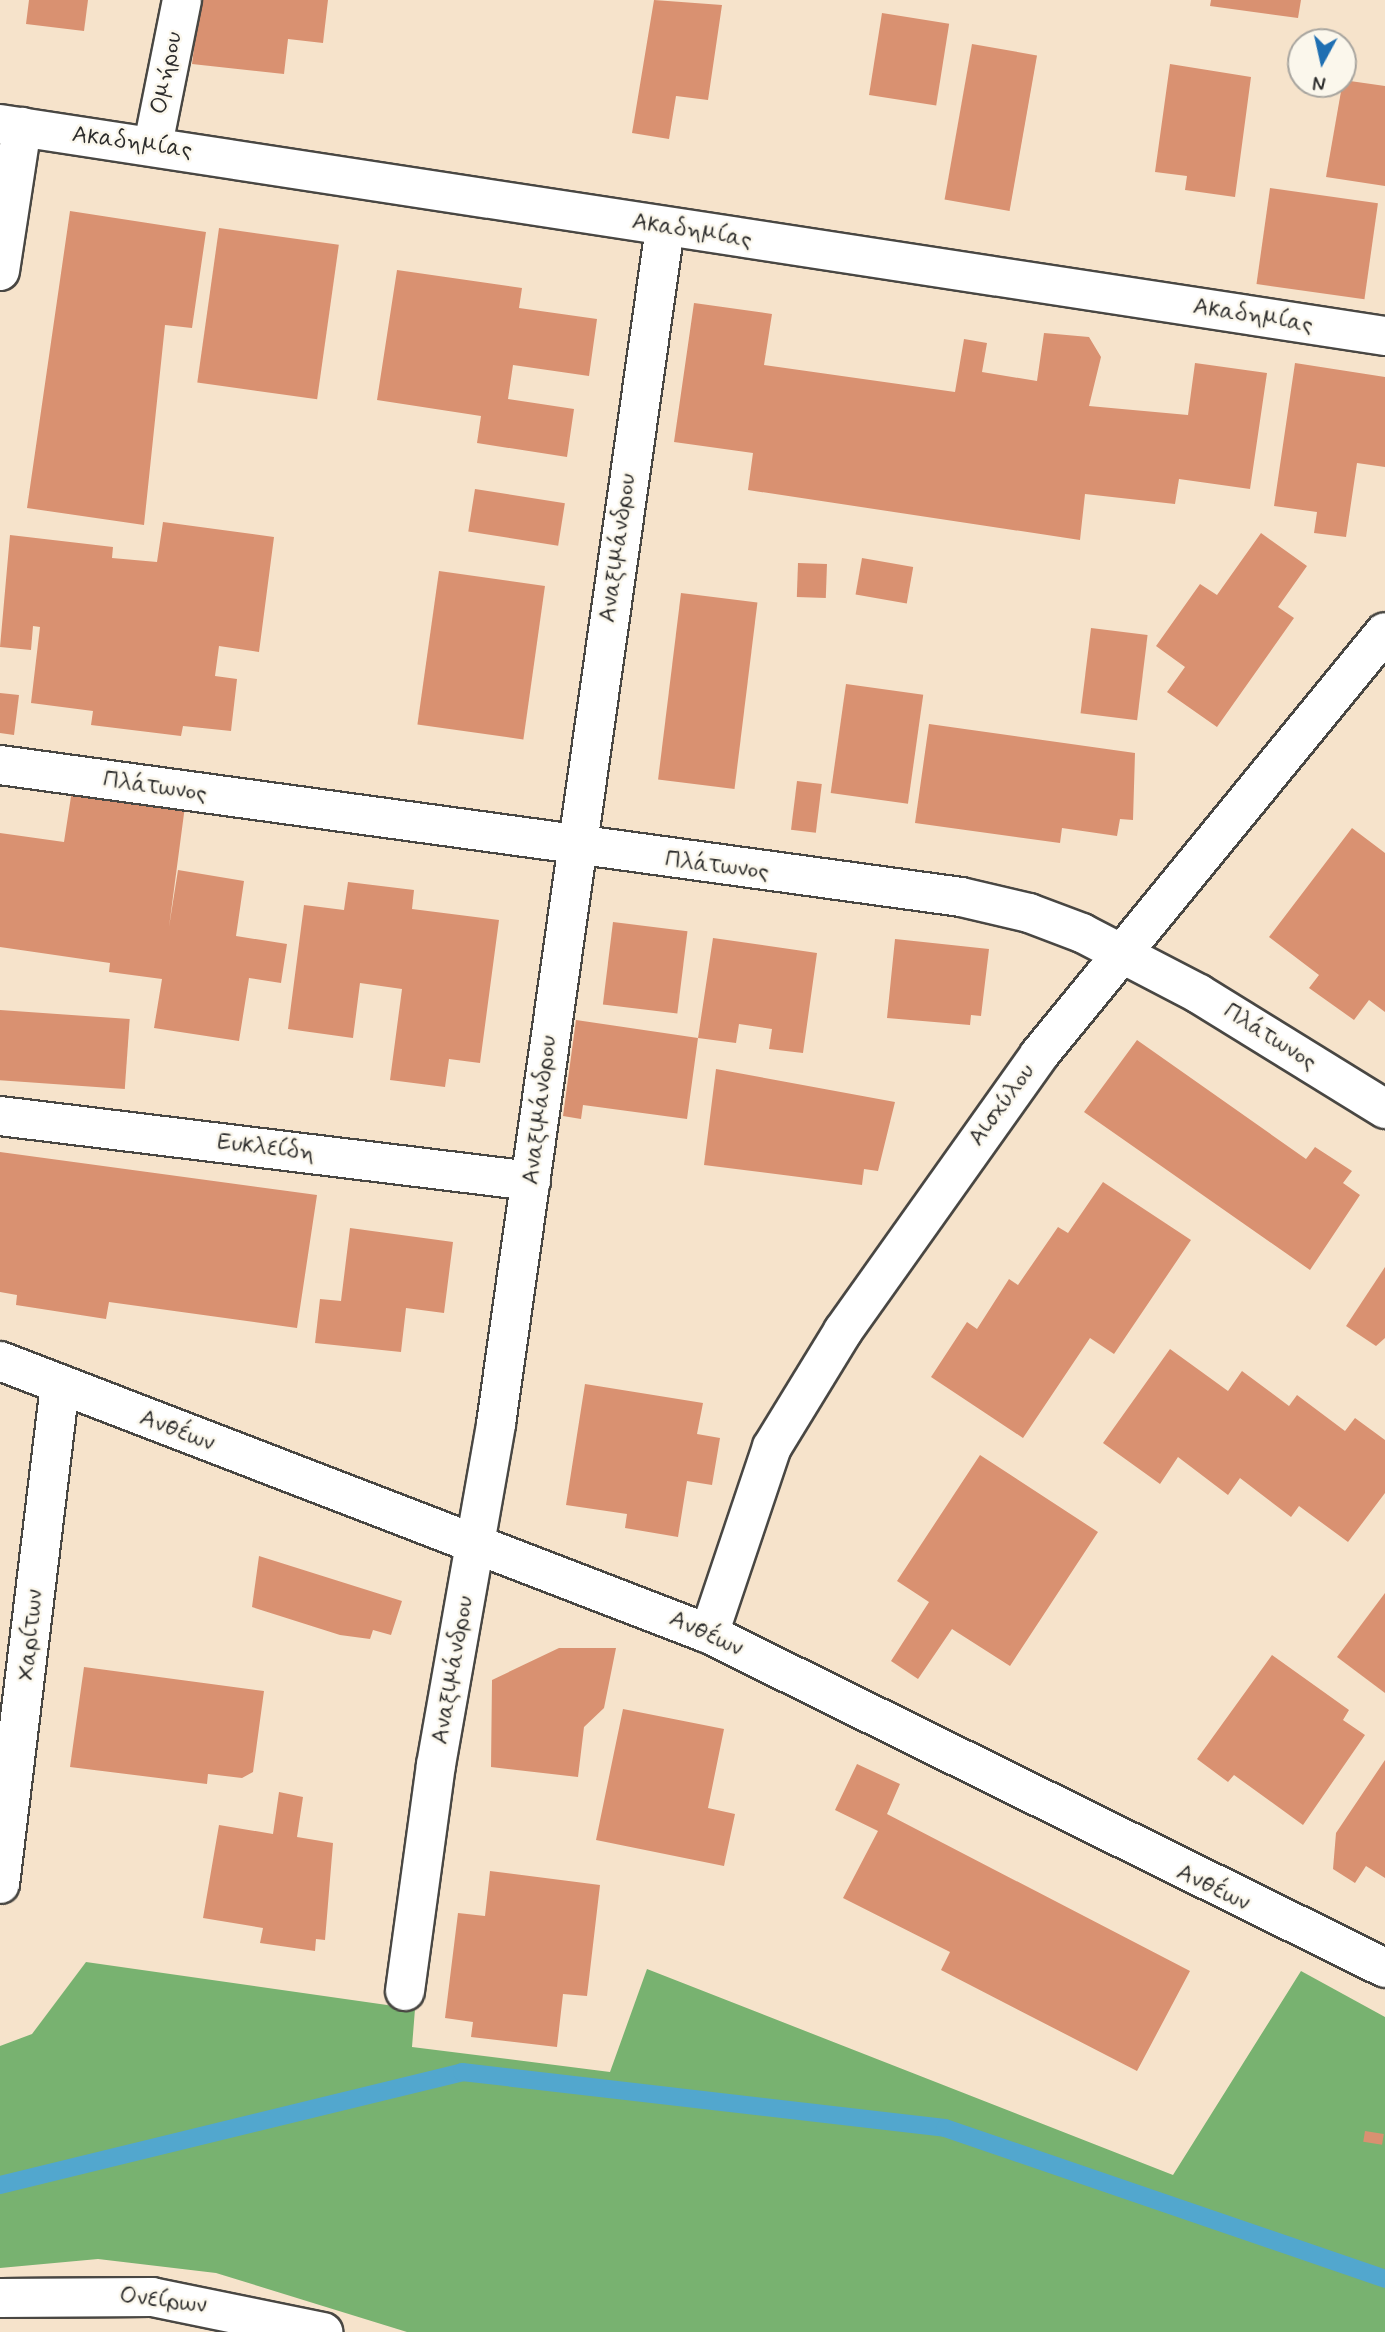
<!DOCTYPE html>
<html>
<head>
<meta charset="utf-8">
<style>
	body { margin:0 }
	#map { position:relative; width:1385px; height:2332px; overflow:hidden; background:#f6e3cb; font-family:Mynerve,sans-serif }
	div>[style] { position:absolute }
	.forest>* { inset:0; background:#78b270 }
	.stream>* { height:18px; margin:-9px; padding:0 9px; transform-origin:9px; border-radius:9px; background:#52a7ce }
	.building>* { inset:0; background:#d99171; transform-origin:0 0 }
	.roads { filter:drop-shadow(2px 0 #494743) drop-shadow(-2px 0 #494743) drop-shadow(0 2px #494743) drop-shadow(0 -2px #494743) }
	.minor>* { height:38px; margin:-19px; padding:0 19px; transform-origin:19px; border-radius:19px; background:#fff }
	span { translate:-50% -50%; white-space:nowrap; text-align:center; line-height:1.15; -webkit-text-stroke:5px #fbf7ec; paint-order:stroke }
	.street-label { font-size:24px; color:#2b2b2b }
	.north { position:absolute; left:1287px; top:28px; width:70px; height:70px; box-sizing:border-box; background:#fbf7ec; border:2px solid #a8a59f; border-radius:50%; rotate:188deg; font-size:19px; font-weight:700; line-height:28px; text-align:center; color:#2b2b2b }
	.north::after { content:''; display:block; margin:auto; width:24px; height:32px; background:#1f6fb2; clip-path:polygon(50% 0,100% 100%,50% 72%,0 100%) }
</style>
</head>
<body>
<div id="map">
	<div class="forest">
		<i style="clip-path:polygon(86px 1962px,415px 2009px,412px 2047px,610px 2072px,647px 1969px,1173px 2175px,1301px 1971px,1385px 2017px,1385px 2332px,407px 2332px,216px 2273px,98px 2259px,0 2268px,0 2046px,32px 2034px)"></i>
	</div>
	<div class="stream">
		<i style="left:0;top:2185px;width:476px;rotate:-13.7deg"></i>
		<i style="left:462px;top:2072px;width:486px;rotate:6.6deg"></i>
		<i style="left:945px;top:2128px;width:465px;rotate:18.9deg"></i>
	</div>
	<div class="building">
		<i style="clip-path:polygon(29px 0,88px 0,84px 31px,26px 24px)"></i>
		<i style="clip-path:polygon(200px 0,328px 0,323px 43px,288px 39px,284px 74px,192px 64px)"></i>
		<i style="clip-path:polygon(654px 0,722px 5px,708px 100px,676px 96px,669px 139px,632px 133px)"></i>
		<i style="clip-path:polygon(1211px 0,1301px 0,1298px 18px,1210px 6px)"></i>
		<i style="left:882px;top:13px;width:68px;height:83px;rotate:9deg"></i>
		<i style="left:972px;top:44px;width:66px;height:158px;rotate:10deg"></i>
		<i style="clip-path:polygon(1170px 64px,1251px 77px,1235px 197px,1185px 190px,1187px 176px,1155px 172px)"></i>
		<i style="clip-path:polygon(1343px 80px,1385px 86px,1385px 186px,1326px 177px)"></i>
		<i style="left:1270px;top:188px;width:109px;height:97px;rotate:8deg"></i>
		<i style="clip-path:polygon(70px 211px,206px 232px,192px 328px,165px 325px,144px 525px,27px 508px)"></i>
		<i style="left:219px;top:228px;width:121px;height:156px;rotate:8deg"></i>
		<i style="clip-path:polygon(397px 270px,522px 288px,519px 308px,597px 319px,589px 376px,513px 365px,508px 399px,574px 409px,567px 457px,477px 443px,481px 416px,377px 400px)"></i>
		<i style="clip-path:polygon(694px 303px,772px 314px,764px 365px,955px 392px,964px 339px,987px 343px,982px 372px,1037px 381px,1044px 333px,1089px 337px,1101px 357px,1089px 406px,1188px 415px,1195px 363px,1267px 373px,1250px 489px,1179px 479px,1175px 504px,1085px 494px,1080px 540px,748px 490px,753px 453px,674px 442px)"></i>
		<i style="clip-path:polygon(1295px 363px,1385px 377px,1385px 467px,1357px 463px,1346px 537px,1314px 533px,1317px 512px,1274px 506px)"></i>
		<i style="left:475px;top:489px;width:91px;height:43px;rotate:9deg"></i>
		<i style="clip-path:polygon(163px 522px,274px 537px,259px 652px,219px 646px,215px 676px,237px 679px,231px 731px,183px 726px,181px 736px,91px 725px,93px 711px,31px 703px,40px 627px,33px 626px,31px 650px,0 647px,10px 535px,113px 547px,112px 558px,157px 562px)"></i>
		<i style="clip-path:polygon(1261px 533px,1307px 566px,1278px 607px,1294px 618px,1217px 727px,1167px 692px,1185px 667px,1156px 646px,1200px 584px,1217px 595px)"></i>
		<i style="left:862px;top:558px;width:52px;height:37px;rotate:10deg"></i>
		<i style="left:798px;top:563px;width:29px;height:34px;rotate:2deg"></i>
		<i style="left:439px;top:571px;width:107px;height:155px;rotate:8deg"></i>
		<i style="left:681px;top:593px;width:77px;height:188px;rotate:7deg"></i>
		<i style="left:1091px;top:628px;width:57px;height:86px;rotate:7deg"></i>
		<i style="left:846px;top:684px;width:78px;height:110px;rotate:8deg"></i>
		<i style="clip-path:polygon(0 693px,19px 695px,14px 735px,0 733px)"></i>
		<i style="clip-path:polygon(929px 724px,1135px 753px,1133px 820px,1120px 819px,1117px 836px,1062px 828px,1060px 843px,915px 823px)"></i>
		<i style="left:797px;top:781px;width:25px;height:49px;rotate:7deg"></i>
		<i style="clip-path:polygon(72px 790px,185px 806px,169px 927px,178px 870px,244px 881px,236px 936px,287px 944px,281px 983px,249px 978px,239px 1041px,154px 1028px,162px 979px,109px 972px,110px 963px,0 947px,0 833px,64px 842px)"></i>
		<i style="clip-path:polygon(1352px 828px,1385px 853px,1385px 1012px,1369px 1000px,1354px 1020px,1309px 988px,1319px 975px,1269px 937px)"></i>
		<i style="clip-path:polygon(348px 882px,414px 890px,412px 909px,499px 920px,480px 1063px,449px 1059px,445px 1087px,390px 1080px,402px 989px,360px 983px,353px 1038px,288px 1029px,304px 905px,344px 910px)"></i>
		<i style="left:613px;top:922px;width:75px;height:83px;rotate:7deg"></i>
		<i style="clip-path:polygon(713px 938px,817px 953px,803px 1053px,769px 1049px,772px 1029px,739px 1024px,736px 1043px,698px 1038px)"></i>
		<i style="clip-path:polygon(895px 939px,989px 949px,981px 1016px,971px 1015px,970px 1025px,887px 1018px)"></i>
		<i style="left:0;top:1010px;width:130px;height:70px;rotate:4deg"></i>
		<i style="clip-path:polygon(576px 1020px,698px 1038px,687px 1119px,583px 1105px,581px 1119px,563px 1116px)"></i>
		<i style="clip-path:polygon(1137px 1040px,1306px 1159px,1315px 1147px,1352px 1171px,1343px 1183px,1360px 1195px,1310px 1270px,1084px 1112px)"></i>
		<i style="clip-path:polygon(716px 1069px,895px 1102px,878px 1171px,864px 1169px,862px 1185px,704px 1165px)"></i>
		<i style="clip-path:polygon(0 1152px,317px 1195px,297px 1328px,109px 1302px,106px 1319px,16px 1305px,17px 1295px,0 1292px)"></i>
		<i style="clip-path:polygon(1103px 1182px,1191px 1240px,1114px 1354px,1090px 1338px,1023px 1438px,931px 1377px,967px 1322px,977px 1329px,1009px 1279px,1018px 1285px,1058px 1227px,1068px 1233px)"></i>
		<i style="clip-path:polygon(350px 1228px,453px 1242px,444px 1313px,406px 1308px,401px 1352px,315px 1343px,320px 1299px,341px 1301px)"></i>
		<i style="clip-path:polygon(1385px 1267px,1385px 1338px,1376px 1346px,1346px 1326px)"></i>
		<i style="clip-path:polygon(1170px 1349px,1228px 1391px,1242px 1371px,1289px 1406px,1297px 1395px,1345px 1431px,1355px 1418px,1385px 1440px,1385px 1493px,1348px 1542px,1299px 1506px,1291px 1517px,1240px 1478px,1228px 1495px,1178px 1457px,1160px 1484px,1103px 1443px)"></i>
		<i style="clip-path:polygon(585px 1384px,703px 1403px,697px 1434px,720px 1438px,712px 1485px,687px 1481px,678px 1537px,625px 1528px,627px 1514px,566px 1505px)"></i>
		<i style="clip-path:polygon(980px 1455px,1098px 1532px,1010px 1666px,952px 1629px,918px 1679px,891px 1661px,929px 1602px,897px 1581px)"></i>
		<i style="clip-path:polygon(259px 1556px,402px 1601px,391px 1635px,373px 1630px,370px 1639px,340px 1635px,252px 1607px)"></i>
		<i style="clip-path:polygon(1385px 1593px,1385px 1693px,1337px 1657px)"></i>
		<i style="clip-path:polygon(559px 1648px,616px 1648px,604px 1708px,584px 1727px,578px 1777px,491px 1767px,492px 1680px)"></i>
		<i style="clip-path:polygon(1272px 1655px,1349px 1710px,1343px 1720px,1365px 1735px,1303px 1825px,1234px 1775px,1228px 1782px,1197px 1759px)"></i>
		<i style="clip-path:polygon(84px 1667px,264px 1691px,253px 1772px,242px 1778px,208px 1774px,207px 1784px,70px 1767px)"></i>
		<i style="clip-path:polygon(623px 1709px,724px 1729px,708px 1808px,735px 1814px,724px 1866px,596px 1840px)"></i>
		<i style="clip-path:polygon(1385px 1760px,1385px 1878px,1366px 1866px,1355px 1883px,1333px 1869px,1336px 1833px)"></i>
		<i style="clip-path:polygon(857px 1764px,900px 1784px,887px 1814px,1190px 1971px,1137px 2071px,941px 1970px,950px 1952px,843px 1898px,878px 1831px,835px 1810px)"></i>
		<i style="clip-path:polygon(279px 1792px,303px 1797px,297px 1837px,333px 1843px,325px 1940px,316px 1939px,315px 1951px,260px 1943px,263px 1928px,203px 1918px,219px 1825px,273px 1834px)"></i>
		<i style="clip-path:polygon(490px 1871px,600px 1885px,587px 1996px,563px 1994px,557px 2047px,471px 2037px,473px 2022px,445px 2018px,458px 1913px,485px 1916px)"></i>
		<i style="left:1365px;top:2131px;width:19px;height:11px;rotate:9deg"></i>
	</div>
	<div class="roads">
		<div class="minor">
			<i style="left:0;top:124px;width:1401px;rotate:8.7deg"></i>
			<i style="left:153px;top:145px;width:148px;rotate:-78.7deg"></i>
			<i style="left:0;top:271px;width:146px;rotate:-81.3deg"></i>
			<i style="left:0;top:765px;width:970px;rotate:7.82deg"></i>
			<i style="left:961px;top:897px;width:70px;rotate:13.2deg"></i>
			<i style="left:1029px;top:913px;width:57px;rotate:20.7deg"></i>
			<i style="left:1082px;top:933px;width:132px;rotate:27.5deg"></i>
			<i style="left:1199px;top:994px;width:219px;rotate:31.7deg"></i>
			<i style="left:0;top:1116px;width:535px;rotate:6.98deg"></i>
			<i style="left:0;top:1361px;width:760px;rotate:21.06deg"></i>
			<i style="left:709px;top:1634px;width:754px;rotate:26.29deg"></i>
			<i style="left:709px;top:1634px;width:197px;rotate:-71.4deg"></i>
			<i style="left:772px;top:1447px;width:136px;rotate:-58.5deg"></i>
			<i style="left:843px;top:1331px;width:339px;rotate:-54.6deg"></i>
			<i style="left:1039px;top:1055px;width:546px;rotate:-50.72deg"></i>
			<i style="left:0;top:1884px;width:503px;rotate:-83.14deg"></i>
			<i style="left:405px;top:1991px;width:228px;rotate:-82.2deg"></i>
			<i style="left:436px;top:1765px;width:346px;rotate:-80deg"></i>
			<i style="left:496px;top:1424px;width:1209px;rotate:-81.96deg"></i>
			<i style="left:0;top:2298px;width:152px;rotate:-0.4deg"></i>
			<i style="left:152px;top:2297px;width:175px;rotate:11.6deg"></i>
		</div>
	</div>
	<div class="street-label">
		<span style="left:167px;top:73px;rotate:-79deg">Ομήρου</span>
		<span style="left:132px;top:143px;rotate:8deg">Ακαδημίας</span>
		<span style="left:692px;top:231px;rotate:9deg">Ακαδημίας</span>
		<span style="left:1253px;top:316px;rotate:9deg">Ακαδημίας</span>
		<span style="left:618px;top:548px;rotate:-82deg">Αναξιμάνδρου</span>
		<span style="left:155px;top:787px;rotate:8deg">Πλάτωνος</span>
		<span style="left:717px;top:866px;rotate:7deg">Πλάτωνος</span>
		<span style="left:1270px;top:1037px;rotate:32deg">Πλάτωνος</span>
		<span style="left:1002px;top:1105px;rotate:-54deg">Αισχύλου</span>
		<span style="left:540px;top:1110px;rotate:-83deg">Αναξιμάνδρου</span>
		<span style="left:266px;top:1148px;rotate:7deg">Ευκλείδη</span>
		<span style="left:177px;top:1431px;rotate:21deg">Ανθέων</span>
		<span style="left:706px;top:1634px;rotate:25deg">Ανθέων</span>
		<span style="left:31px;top:1635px;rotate:-84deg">Χαρίτων</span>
		<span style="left:453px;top:1670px;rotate:-80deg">Αναξιμάνδρου</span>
		<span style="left:1213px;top:1888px;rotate:26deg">Ανθέων</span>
		<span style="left:163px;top:2301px;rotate:7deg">Ονείρων</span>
	</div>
	<div class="north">N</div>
</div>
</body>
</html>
